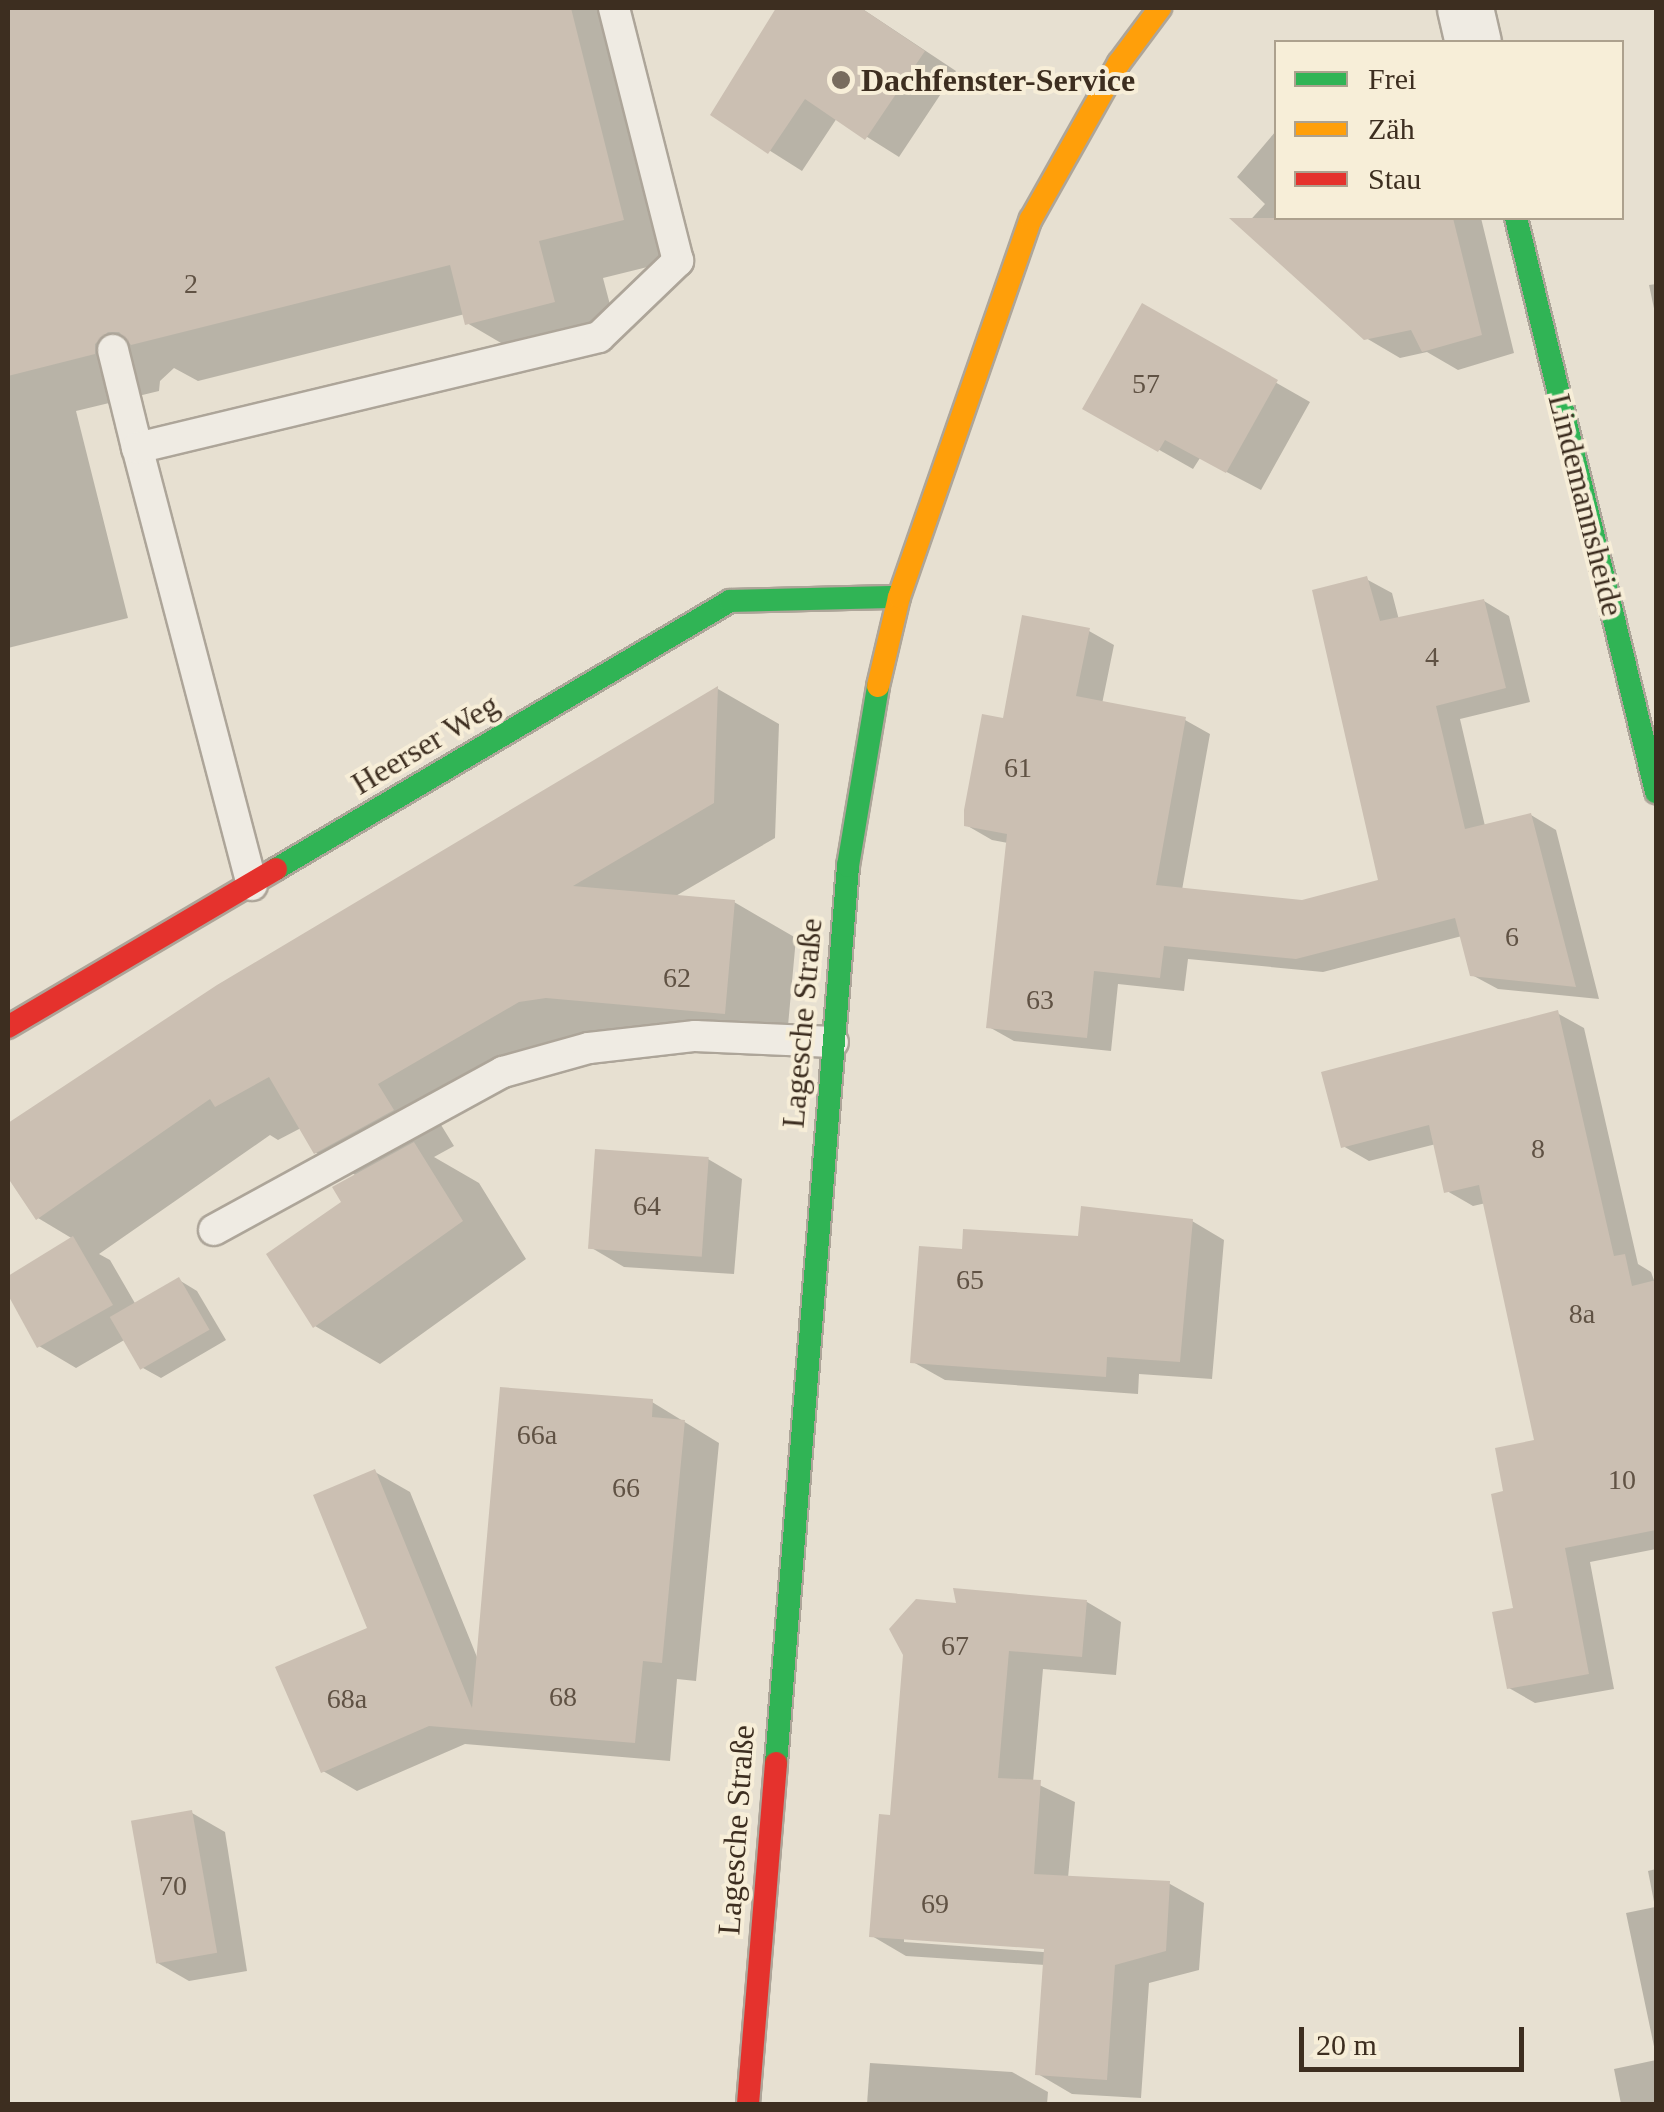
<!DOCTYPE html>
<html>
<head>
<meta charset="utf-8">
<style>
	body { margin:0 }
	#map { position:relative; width:1664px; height:2112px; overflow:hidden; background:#e7e0d1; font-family:"Times New Roman",serif }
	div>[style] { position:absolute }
	.shadow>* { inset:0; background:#0003 }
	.building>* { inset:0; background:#cbbfb2; transform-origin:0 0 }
	.roads { filter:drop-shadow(2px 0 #ada599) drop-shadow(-2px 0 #ada599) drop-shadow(0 2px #ada599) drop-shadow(0 -2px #ada599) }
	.lane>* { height:30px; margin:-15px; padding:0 15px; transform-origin:15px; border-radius:15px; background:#efebe3 }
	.street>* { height:55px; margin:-27.5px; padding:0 27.5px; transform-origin:27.5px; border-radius:27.5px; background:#efebe3 }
	.fast>* { height:22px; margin:-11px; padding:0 11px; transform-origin:11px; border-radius:11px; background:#30b455 }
	.slow>* { height:22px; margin:-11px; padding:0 11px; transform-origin:11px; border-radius:11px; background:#ff9f0a }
	.jam>* { height:22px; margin:-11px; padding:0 11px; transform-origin:11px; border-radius:11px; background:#e5322d }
	.dots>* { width:28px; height:28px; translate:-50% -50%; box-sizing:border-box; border:5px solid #f7eed8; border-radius:50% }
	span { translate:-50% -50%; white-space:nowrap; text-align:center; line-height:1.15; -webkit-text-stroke:8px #f7eed8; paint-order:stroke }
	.number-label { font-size:28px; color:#605244 }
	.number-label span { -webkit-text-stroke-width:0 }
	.poi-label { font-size:32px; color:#3d2e20; font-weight:700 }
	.left { translate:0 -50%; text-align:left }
	.street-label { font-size:32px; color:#3d2e20 }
	.frame { position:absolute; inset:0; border:10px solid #3d2e20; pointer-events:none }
	.legend { position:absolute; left:1274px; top:40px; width:350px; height:180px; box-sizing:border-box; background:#f7eed8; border:2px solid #ada18e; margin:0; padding:12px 18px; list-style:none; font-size:30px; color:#3d2e20 }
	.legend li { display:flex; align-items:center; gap:20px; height:50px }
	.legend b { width:50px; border:2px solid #ada18e }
	.scale { position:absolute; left:1299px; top:2027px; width:225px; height:45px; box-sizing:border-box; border:5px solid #3d2e20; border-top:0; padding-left:12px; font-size:30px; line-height:35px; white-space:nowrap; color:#3d2e20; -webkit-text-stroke:8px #f7eed8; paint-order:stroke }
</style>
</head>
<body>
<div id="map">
	<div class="shadow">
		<i style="clip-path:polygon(8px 8px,626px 8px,688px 257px,603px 278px,619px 339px,532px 361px,467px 323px,465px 314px,198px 381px,174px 368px,160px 381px,159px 391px,76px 411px,128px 618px,8px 648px)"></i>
		<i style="clip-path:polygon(781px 8px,861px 8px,956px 71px,899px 157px,837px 118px,802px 171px,713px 115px)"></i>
		<i style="clip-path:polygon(1276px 131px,1276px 218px,1481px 218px,1514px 353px,1458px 370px,1427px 352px,1400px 358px,1366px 338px,1244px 227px,1265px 204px,1237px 177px)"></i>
		<i style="clip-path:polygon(1656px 284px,1656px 318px,1649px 285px)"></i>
		<i style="clip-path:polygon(1143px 307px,1310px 402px,1261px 490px,1200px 458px,1193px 469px,1085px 408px)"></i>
		<i style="clip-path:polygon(1366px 579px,1392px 593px,1399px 620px,1484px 601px,1509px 616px,1530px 702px,1460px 719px,1485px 826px,1531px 815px,1556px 830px,1599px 999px,1498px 989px,1472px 975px,1462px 936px,1323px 972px,1188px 959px,1184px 991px,1118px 984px,1111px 1051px,1014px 1041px,989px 1027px,1008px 843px,992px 840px,966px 825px,1005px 721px,1089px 631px,1114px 645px,1102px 704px,1185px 720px,1210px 734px,1182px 890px,1302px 902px,1381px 882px)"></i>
		<i style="clip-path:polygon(718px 689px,779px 724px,775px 838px,674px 897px,734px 902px,796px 938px,786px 1048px,609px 1032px,438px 1120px,454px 1146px,434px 1157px,479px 1183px,526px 1259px,380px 1364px,315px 1326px,344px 1203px,357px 1176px,315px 1152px,301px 1128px,278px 1140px,270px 1135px,99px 1254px,110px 1260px,136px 1305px,179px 1280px,197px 1291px,226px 1340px,161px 1378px,143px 1368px,126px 1339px,76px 1368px,39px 1346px,8px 1290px,8px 1279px,73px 1239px,38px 1218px,8px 1173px,8px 1126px,218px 987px)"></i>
		<i style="clip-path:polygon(1557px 1013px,1584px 1028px,1638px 1264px,1651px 1272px,1656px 1286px,1656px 1549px,1590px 1562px,1614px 1689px,1535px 1703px,1509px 1688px,1516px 1610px,1506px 1493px,1537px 1442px,1486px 1203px,1473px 1206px,1447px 1191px,1436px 1144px,1369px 1161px,1343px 1146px)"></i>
		<i style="clip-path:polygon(708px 1159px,742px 1179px,734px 1274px,624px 1267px,590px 1247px)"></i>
		<i style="clip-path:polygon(1192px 1221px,1224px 1240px,1212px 1379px,1139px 1374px,1138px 1394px,945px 1380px,913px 1362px,964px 1251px)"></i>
		<i style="clip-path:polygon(652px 1402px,719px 1443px,696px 1681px,677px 1679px,670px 1761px,465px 1744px,357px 1791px,323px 1771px,370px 1629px,375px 1472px,410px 1492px,479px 1662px)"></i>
		<i style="clip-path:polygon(evenodd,1087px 1602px,1121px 1622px,1116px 1675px,1043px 1669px,1033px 1782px,1075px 1802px,1068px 1878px,1170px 1884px,1204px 1903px,1199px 1970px,1149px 1983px,1141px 2098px,1072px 2094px,1038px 2074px,1045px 1965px,906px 1956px,872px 1936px,892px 1817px,959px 1606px,1087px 1602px,904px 1937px,1057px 1948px,1056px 1953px,904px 1942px,904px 1937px)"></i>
		<i style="clip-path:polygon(192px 1813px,225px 1832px,247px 1971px,189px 1981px,156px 1962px)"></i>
		<i style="clip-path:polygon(1656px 1869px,1656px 2056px,1626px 1913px,1655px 1907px,1648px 1871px)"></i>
		<i style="clip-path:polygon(1656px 2060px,1656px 2104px,1621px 2104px,1614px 2069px)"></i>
		<i style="clip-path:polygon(870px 2063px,1012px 2072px,1048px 2092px,1047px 2104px,867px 2104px)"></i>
	</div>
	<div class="building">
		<i style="clip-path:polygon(8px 8px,571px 8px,624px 220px,539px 241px,555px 302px,465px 325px,450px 265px,131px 345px,119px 332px,108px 332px,95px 344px,95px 354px,8px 376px)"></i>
		<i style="clip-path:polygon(776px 8px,861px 8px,925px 51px,865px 140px,805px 99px,768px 154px,710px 115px)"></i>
		<i style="clip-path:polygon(1229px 218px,1453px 218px,1482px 335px,1422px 352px,1411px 330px,1364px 340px)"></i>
		<i style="clip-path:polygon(1142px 303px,1278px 380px,1226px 473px,1165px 440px,1158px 452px,1082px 409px)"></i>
		<i style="clip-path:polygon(1367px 576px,1380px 621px,1484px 599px,1506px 688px,1436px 706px,1465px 829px,1531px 813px,1576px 987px,1470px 976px,1455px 918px,1296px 959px,1164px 946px,1160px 978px,1094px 971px,1087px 1038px,986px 1028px,1007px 834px,964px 826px,964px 810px,982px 714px,1003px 718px,1022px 615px,1090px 628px,1076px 696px,1186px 717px,1156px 885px,1302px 900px,1378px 880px,1312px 590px)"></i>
		<i style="clip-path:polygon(718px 686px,714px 803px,573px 886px,735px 900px,725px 1014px,546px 998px,519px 1002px,378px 1084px,394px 1110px,314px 1154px,269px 1077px,215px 1107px,210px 1099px,36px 1220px,8px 1178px,8px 1123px,217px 985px)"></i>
		<i style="clip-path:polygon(1558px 1010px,1614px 1256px,1625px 1254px,1632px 1286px,1656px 1280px,1656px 1530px,1565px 1548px,1589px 1674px,1507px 1689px,1492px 1612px,1513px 1608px,1491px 1494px,1503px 1491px,1495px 1448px,1534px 1440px,1479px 1185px,1444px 1193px,1429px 1125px,1341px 1148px,1321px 1072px)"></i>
		<i style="clip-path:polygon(414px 1142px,463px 1221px,313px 1328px,266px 1254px,341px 1202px,332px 1187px)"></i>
		<i style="left:595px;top:1149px;width:114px;height:100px;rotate:4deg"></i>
		<i style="clip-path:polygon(1081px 1206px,1193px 1219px,1180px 1362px,1107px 1357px,1106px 1377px,910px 1363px,919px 1246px,962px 1249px,963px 1229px,1078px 1236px)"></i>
		<i style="clip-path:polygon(73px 1236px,113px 1305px,37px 1348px,8px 1295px,8px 1276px)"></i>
		<i style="left:179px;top:1277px;width:61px;height:80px;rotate:60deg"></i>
		<i style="clip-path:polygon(500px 1387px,653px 1399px,652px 1417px,685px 1420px,662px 1663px,643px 1661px,635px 1743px,429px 1726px,321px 1773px,275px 1667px,367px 1628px,313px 1495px,375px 1469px,472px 1708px)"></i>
		<i style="clip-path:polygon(953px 1588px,1087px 1600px,1082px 1657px,1009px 1651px,998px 1778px,1041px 1780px,1034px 1874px,1170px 1881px,1166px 1951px,1115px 1965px,1107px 2080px,1035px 2075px,1044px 1949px,869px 1937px,879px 1814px,890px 1815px,903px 1655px,889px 1629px,916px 1599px,956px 1603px)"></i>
		<i style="left:192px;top:1810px;width:145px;height:62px;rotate:80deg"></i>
	</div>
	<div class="roads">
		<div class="lane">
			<i style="left:113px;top:350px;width:101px;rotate:76.2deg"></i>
			<i style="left:252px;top:885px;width:452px;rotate:-104.7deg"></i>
			<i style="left:137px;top:448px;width:475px;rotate:-13.5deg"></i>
			<i style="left:599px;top:337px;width:110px;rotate:-43.9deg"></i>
			<i style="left:678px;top:261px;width:261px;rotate:-104.2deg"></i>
			<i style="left:214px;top:1230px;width:329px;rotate:-28.7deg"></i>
			<i style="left:503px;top:1072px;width:89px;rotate:-15.6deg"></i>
			<i style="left:589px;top:1048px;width:107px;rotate:-6.5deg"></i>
			<i style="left:695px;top:1036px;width:138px;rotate:2.5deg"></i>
		</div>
		<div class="street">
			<i style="left:1465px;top:8px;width:35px;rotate:77deg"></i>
		</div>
		<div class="fast">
			<i style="left:1516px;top:218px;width:591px;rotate:76.29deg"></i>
			<i style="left:276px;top:869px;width:527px;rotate:-30.55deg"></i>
			<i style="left:730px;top:601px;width:169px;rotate:-1.4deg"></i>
			<i style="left:776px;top:1763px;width:900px;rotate:-85.41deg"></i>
			<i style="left:848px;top:866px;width:182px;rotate:-80.5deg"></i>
		</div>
		<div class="slow">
			<i style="left:878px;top:686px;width:91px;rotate:-76.7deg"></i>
			<i style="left:899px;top:597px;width:400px;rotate:-70.8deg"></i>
			<i style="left:1031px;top:219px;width:179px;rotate:-60.6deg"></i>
			<i style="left:1119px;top:63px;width:69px;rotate:-53.3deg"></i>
		</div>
		<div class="jam">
			<i style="left:8px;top:1027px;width:311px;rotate:-30.5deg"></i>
			<i style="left:748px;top:2104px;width:342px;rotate:-85.3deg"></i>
		</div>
	</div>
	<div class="dots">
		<i style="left:841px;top:80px;background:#786c5e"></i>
	</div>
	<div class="number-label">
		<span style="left:191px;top:284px">2</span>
		<span style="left:1146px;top:384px">57</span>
		<span style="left:1432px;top:657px">4</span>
		<span style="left:1018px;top:768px">61</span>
		<span style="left:1512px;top:937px">6</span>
		<span style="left:677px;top:978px">62</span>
		<span style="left:1040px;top:1000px">63</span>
		<span style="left:1538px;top:1149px">8</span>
		<span style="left:647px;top:1206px">64</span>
		<span style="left:970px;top:1280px">65</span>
		<span style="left:1582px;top:1314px">8a</span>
		<span style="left:537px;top:1435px">66a</span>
		<span style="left:1622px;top:1480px">10</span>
		<span style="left:626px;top:1488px">66</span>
		<span style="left:955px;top:1646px">67</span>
		<span style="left:563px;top:1697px">68</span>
		<span style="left:347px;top:1699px">68a</span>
		<span style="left:173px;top:1886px">70</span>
		<span style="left:935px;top:1904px">69</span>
	</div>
	<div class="poi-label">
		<span class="left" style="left:861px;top:80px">Dachfenster-Service</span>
	</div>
	<div class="street-label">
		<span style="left:1586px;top:505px;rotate:76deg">Lindemannsheide</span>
		<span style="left:425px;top:744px;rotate:-31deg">Heerser Weg</span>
		<span style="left:802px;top:1023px;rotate:-85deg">Lagesche Straße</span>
		<span style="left:736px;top:1830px;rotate:-86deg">Lagesche Straße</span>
	</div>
	<div class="frame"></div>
	<ul class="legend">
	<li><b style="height:12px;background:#30b455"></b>Frei</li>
	<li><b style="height:12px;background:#ff9f0a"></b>Zäh</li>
	<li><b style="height:12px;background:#e5322d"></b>Stau</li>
	</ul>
	<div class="scale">20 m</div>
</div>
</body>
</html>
